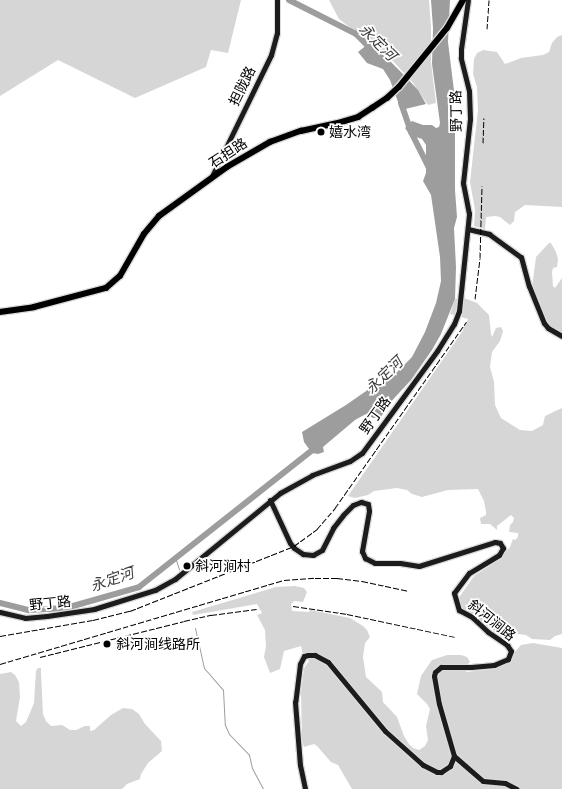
<!DOCTYPE html>
<html>
<head>
<meta charset="utf-8">
<style>
	body { margin:0 }
	#map { position:relative; width:562px; height:789px; overflow:hidden; background:#fff; font-family:Quicksand,"Noto Sans SC",sans-serif }
	div>[style] { position:absolute }
	.green>* { inset:0; background:#d6d6d6 }
	.water>* { inset:0; background:#9d9d9d }
	.stream>* { height:1px; margin:-0.5px; padding:0 0.5px; transform-origin:0.5px; border-radius:0.5px; background:#9d9d9d }
	.river>* { height:6px; margin:-3px; padding:0 3px; transform-origin:3px; border-radius:3px; background:#9d9d9d }
	.roads { filter:drop-shadow(1px 0 #dbdbdb) drop-shadow(-1px 0 #dbdbdb) drop-shadow(0 1px #dbdbdb) drop-shadow(0 -1px #dbdbdb) }
	.secondary>* { height:5px; margin:-2.5px; padding:0 2.5px; transform-origin:2.5px; border-radius:2.5px; background:#1c1c1c }
	.primary>* { height:5.5px; margin:-2.75px; padding:0 2.75px; transform-origin:2.75px; border-radius:2.75px; background:#000 }
	.rail>* { height:1px; margin-top:-0.5px; transform-origin:0; background:repeating-linear-gradient(90deg,#000 0 6px,transparent 0 8px) }
	.dots>* { width:11px; height:11px; translate:-50% -50%; box-sizing:border-box; border:2px solid #fff; border-radius:50% }
	span { translate:-50% -50%; white-space:nowrap; text-align:center; line-height:1.15; -webkit-text-stroke:3.5px #fff; paint-order:stroke }
	.street-label { font-size:14px; color:#000 }
	.poi-label { font-size:14px; color:#000 }
	.left { translate:0 -50%; text-align:left }
	.water-label { font-size:15px; color:#3e3e3e; font-style:italic }
</style>
</head>
<body>
<div id="map">
	<div class="green">
		<i style="clip-path:polygon(0 0,241px 0,228px 53px,211px 50px,206px 67px,135px 98px,58px 60px,0 96px)"></i>
		<i style="clip-path:polygon(329px 0,429px 0,431px 27px,431px 62px,436px 103px,428px 105px,413px 83px,392px 60px,339px 19px)"></i>
		<i style="clip-path:polygon(562px 35px,562px 207px,525px 205px,515px 212px,514px 221px,510px 225px,500px 217px,495px 216px,486px 217px,485px 229px,474px 226px,475px 210px,470px 182px,478px 110px,477px 87px,473px 74px,474px 59px,477px 53px,483px 50px,497px 52px,505px 64px,521px 58px,543px 55px,549px 52px,552px 43px,557px 37px)"></i>
		<i style="clip-path:polygon(549px 243px,551px 243px,556px 252px,558px 259px,557px 267px,553px 268px,552px 272px,553px 286px,555px 288px,562px 278px,562px 332px,558px 332px,546px 323px,532px 287px,536px 257px)"></i>
		<i style="clip-path:polygon(464px 298px,477px 303px,489px 315px,491px 334px,492px 337px,496px 328px,501px 327px,503px 331px,500px 341px,492px 352px,490px 367px,494px 382px,495px 405px,501px 418px,520px 430px,532px 431px,543px 425px,545px 416px,562px 408px,562px 634px,555px 636px,550px 640px,532px 639px,526px 635px,519px 634px,501px 636px,473px 615px,461px 608px,458px 599px,474px 576px,499px 560px,510px 547px,513px 539px,515px 540px,518px 537px,518px 533px,509px 532px,510px 525px,513px 522px,514px 518px,511px 515px,497px 526px,497px 530px,490px 524px,481px 524px,480px 518px,486px 515px,486px 512px,484px 501px,478px 489px,448px 490px,422px 497px,412px 494px,407px 490px,397px 488px,374px 491px,368px 495px,355px 498px,348px 496px,462px 332px,468px 319px,450px 314px,455px 299px)"></i>
		<i style="clip-path:polygon(295px 586px,304px 588px,307px 592px,303px 602px,294px 601px,291px 604px,292px 611px,309px 612px,310px 610px,350px 618px,363px 626px,367px 630px,370px 637px,365px 643px,363px 657px,366px 677px,382px 692px,383px 702px,397px 717px,404px 736px,409px 744px,413px 748px,419px 750px,425px 746px,428px 740px,426px 726px,430px 709px,427px 704px,417px 694px,421px 676px,432px 660px,447px 655px,461px 655px,467px 657px,470px 662px,467px 665px,466px 672px,483px 670px,505px 663px,521px 645px,533px 643px,562px 648px,562px 789px,352px 789px,338px 765px,331px 762px,317px 746px,314px 744px,304px 747px,302px 741px,301px 691px,304px 668px,309px 661px,303px 655px,301px 646px,284px 651px,280px 669px,270px 673px,264px 657px,266px 646px,265px 630px,257px 615px,262px 613px,257px 604px,193px 615px,192px 612px,276px 587px)"></i>
		<i style="clip-path:polygon(38px 668px,41px 668px,41px 673px,43px 714px,46px 721px,51px 726px,62px 725px,70px 730px,76px 730px,85px 726px,90px 726px,90px 731px,94px 730px,111px 715px,123px 708px,132px 709px,139px 714px,145px 724px,161px 741px,162px 751px,148px 763px,141px 774px,140px 779px,127px 784px,122px 789px,0 789px,0 674px,11px 672px,15px 675px,19px 682px,20px 697px,16px 721px,21px 726px,26px 722px,34px 703px,36px 671px)"></i>
	</div>
	<div class="water">
		<i style="clip-path:polygon(431px 0,450px 0,448px 42px,455px 99px,448px 101px,448px 120px,454px 124px,455px 133px,455px 190px,457px 217px,454px 228px,456px 267px,455px 299px,441px 334px,432px 350px,411px 380px,387px 406px,381px 417px,373px 418px,366px 414px,355px 420px,323px 447px,324px 452px,318px 454px,312px 453px,304px 442px,302px 432px,346px 405px,369px 389px,380px 384px,397px 372px,412px 357px,425px 332px,436px 303px,441px 281px,440px 257px,431px 195px,423px 181px,426px 173px,426px 145px,422px 139px,410px 135px,405px 128px,412px 121px,423px 125px,432px 125px,436px 128px,439px 127px,440px 123px,432px 64px,433px 28px)"></i>
		<i style="clip-path:polygon(368px 44px,387px 58px,401px 72px,418px 90px,426px 104px,401px 110px,390px 80px,383px 69px,367px 63px,358px 52px)"></i>
	</div>
	<div class="stream">
		<i style="left:175px;top:557px;width:13px;rotate:72deg"></i>
		<i style="left:195px;top:628px;width:41px;rotate:77.3deg"></i>
		<i style="left:204px;top:668px;width:29px;rotate:49deg"></i>
		<i style="left:223px;top:690px;width:35px;rotate:87deg"></i>
		<i style="left:225px;top:725px;width:10px;rotate:66deg"></i>
		<i style="left:229px;top:734px;width:29px;rotate:46deg"></i>
		<i style="left:249px;top:755px;width:13px;rotate:77deg"></i>
		<i style="left:252px;top:768px;width:24px;rotate:62deg"></i>
	</div>
	<div class="river">
		<i style="left:289px;top:0;width:75px;rotate:26.9deg"></i>
		<i style="left:356px;top:34px;width:21px;rotate:45deg"></i>
		<i style="left:401px;top:103px;width:31px;rotate:71deg"></i>
		<i style="left:411px;top:132px;width:40px;rotate:63.4deg"></i>
		<i style="left:0;top:603px;width:30px;rotate:14deg"></i>
		<i style="left:29px;top:610px;width:37px;rotate:-3deg"></i>
		<i style="left:66px;top:608px;width:76px;rotate:-16deg"></i>
		<i style="left:139px;top:587px;width:226px;rotate:-38.3deg"></i>
	</div>
	<div class="roads">
		<div class="secondary">
			<i style="left:211px;top:178px;width:137px;rotate:-64deg"></i>
			<i style="left:271px;top:55px;width:23px;rotate:-75deg"></i>
			<i style="left:277px;top:33px;width:33px;rotate:-90deg"></i>
			<i style="left:468px;top:229px;width:22px;rotate:13deg"></i>
			<i style="left:489px;top:234px;width:39px;rotate:36deg"></i>
			<i style="left:521px;top:257px;width:30px;rotate:75deg"></i>
			<i style="left:529px;top:286px;width:40px;rotate:68deg"></i>
			<i style="left:544px;top:323px;width:6px;rotate:51deg"></i>
			<i style="left:548px;top:328px;width:16px;rotate:30deg"></i>
			<i style="left:270px;top:500px;width:47px;rotate:65.1deg"></i>
			<i style="left:290px;top:543px;width:6px;rotate:51deg"></i>
			<i style="left:294px;top:548px;width:11px;rotate:34deg"></i>
			<i style="left:303px;top:554px;width:10px;rotate:6deg"></i>
			<i style="left:313px;top:555px;width:10px;rotate:-29deg"></i>
			<i style="left:322px;top:550px;width:25px;rotate:-63deg"></i>
			<i style="left:333px;top:528px;width:16px;rotate:-52deg"></i>
			<i style="left:343px;top:515px;width:14px;rotate:-45deg"></i>
			<i style="left:353px;top:505px;width:9px;rotate:-21deg"></i>
			<i style="left:361px;top:502px;width:7px;rotate:16deg"></i>
			<i style="left:368px;top:504px;width:7px;rotate:82deg"></i>
			<i style="left:369px;top:511px;width:41px;rotate:99.9deg"></i>
			<i style="left:362px;top:551px;width:8px;rotate:67deg"></i>
			<i style="left:365px;top:558px;width:11px;rotate:27deg"></i>
			<i style="left:375px;top:563px;width:25px"></i>
			<i style="left:400px;top:563px;width:19px;rotate:9deg"></i>
			<i style="left:419px;top:566px;width:80px;rotate:-17.5deg"></i>
			<i style="left:495px;top:542px;width:5px;rotate:11deg"></i>
			<i style="left:500px;top:543px;width:6px;rotate:59deg"></i>
			<i style="left:503px;top:548px;width:8px;rotate:120deg"></i>
			<i style="left:499px;top:555px;width:35px;rotate:149deg"></i>
			<i style="left:469px;top:573px;width:25px;rotate:127deg"></i>
			<i style="left:454px;top:593px;width:18px;rotate:74deg"></i>
			<i style="left:459px;top:610px;width:15px;rotate:28deg"></i>
			<i style="left:472px;top:617px;width:22px;rotate:43deg"></i>
			<i style="left:488px;top:632px;width:23px;rotate:34deg"></i>
			<i style="left:507px;top:645px;width:7px;rotate:56deg"></i>
			<i style="left:511px;top:651px;width:9px;rotate:111deg"></i>
			<i style="left:508px;top:659px;width:15px;rotate:157deg"></i>
			<i style="left:494px;top:665px;width:23px;rotate:175deg"></i>
			<i style="left:471px;top:667px;width:30px;rotate:180deg"></i>
			<i style="left:441px;top:667px;width:8px;rotate:140deg"></i>
			<i style="left:435px;top:672px;width:4px;rotate:104deg"></i>
			<i style="left:434px;top:676px;width:28px;rotate:80deg"></i>
			<i style="left:439px;top:704px;width:54px;rotate:73.9deg"></i>
			<i style="left:454px;top:756px;width:11px;rotate:112deg"></i>
			<i style="left:450px;top:766px;width:11px;rotate:146deg"></i>
			<i style="left:441px;top:772px;width:4px;rotate:180deg"></i>
			<i style="left:437px;top:772px;width:16px;rotate:-153deg"></i>
			<i style="left:423px;top:765px;width:51px;rotate:-138.2deg"></i>
			<i style="left:385px;top:731px;width:89px;rotate:-129.6deg"></i>
			<i style="left:328px;top:662px;width:15px;rotate:-152deg"></i>
			<i style="left:315px;top:655px;width:7px;rotate:180deg"></i>
			<i style="left:308px;top:655px;width:4px;rotate:166deg"></i>
			<i style="left:304px;top:656px;width:9px;rotate:117deg"></i>
			<i style="left:300px;top:664px;width:38px;rotate:97deg"></i>
			<i style="left:295px;top:702px;width:63px;rotate:85.5deg"></i>
			<i style="left:300px;top:765px;width:25px;rotate:78deg"></i>
			<i style="left:0;top:612px;width:26px;rotate:13deg"></i>
			<i style="left:25px;top:618px;width:22px;rotate:-5deg"></i>
			<i style="left:47px;top:616px;width:48px;rotate:-8.5deg"></i>
			<i style="left:94px;top:609px;width:64px;rotate:-17.3deg"></i>
			<i style="left:155px;top:590px;width:23px;rotate:-29deg"></i>
			<i style="left:175px;top:579px;width:136px;rotate:-39.3deg"></i>
			<i style="left:280px;top:493px;width:37px;rotate:-29deg"></i>
			<i style="left:312px;top:475px;width:40px;rotate:-20.2deg"></i>
			<i style="left:350px;top:461px;width:14px;rotate:-34deg"></i>
			<i style="left:362px;top:453px;width:127px;rotate:-53.7deg"></i>
			<i style="left:437px;top:351px;width:32px;rotate:-58deg"></i>
			<i style="left:454px;top:324px;width:14px;rotate:-69deg"></i>
			<i style="left:459px;top:311px;width:98px;rotate:-84.1deg"></i>
			<i style="left:469px;top:214px;width:32px;rotate:-101deg"></i>
			<i style="left:463px;top:183px;width:64px;rotate:-83.8deg"></i>
			<i style="left:470px;top:119px;width:28px;rotate:-92deg"></i>
			<i style="left:469px;top:91px;width:34px;rotate:-104deg"></i>
			<i style="left:461px;top:58px;width:9px;rotate:-90deg"></i>
			<i style="left:461px;top:49px;width:49px;rotate:-81.9deg"></i>
			<i style="left:454px;top:756px;width:38px;rotate:41deg"></i>
			<i style="left:483px;top:781px;width:22px;rotate:5deg"></i>
			<i style="left:505px;top:783px;width:13px;rotate:27deg"></i>
		</div>
		<div class="primary">
			<i style="left:0;top:312px;width:34px;rotate:-8deg"></i>
			<i style="left:34px;top:307px;width:74px;rotate:-14.8deg"></i>
			<i style="left:106px;top:288px;width:18px;rotate:-41deg"></i>
			<i style="left:120px;top:276px;width:48px;rotate:-60.3deg"></i>
			<i style="left:144px;top:234px;width:23px;rotate:-50deg"></i>
			<i style="left:159px;top:216px;width:84px;rotate:-35.8deg"></i>
			<i style="left:227px;top:167px;width:50px;rotate:-30.2deg"></i>
			<i style="left:270px;top:142px;width:33px;rotate:-20deg"></i>
			<i style="left:301px;top:131px;width:42px;rotate:-12.4deg"></i>
			<i style="left:342px;top:122px;width:17px;rotate:-17deg"></i>
			<i style="left:358px;top:117px;width:17px;rotate:-33deg"></i>
			<i style="left:372px;top:108px;width:18px;rotate:-34deg"></i>
			<i style="left:387px;top:98px;width:16px;rotate:-43deg"></i>
			<i style="left:399px;top:87px;width:76px;rotate:-50.9deg"></i>
			<i style="left:447px;top:28px;width:32px;rotate:-60deg"></i>
		</div>
	</div>
	<div class="rail">
		<i style="left:487px;top:29px;width:29px;rotate:-86deg"></i>
		<i style="left:483px;top:143px;width:25px;rotate:-88deg"></i>
		<i style="left:475px;top:299px;width:41px;rotate:-83deg"></i>
		<i style="left:480px;top:258px;width:72px;rotate:-88.4deg"></i>
		<i style="left:293px;top:606px;width:55px;rotate:8.4deg"></i>
		<i style="left:347px;top:614px;width:110px;rotate:12deg"></i>
		<i style="left:0;top:636px;width:94px;rotate:-9.8deg"></i>
		<i style="left:93px;top:620px;width:38px;rotate:-14deg"></i>
		<i style="left:130px;top:611px;width:176px;rotate:-21.6deg"></i>
		<i style="left:294px;top:546px;width:29px;rotate:-36deg"></i>
		<i style="left:317px;top:529px;width:28px;rotate:-49deg"></i>
		<i style="left:335px;top:508px;width:228px;rotate:-54.8deg"></i>
		<i style="left:40px;top:657px;width:148px;rotate:-14deg"></i>
		<i style="left:184px;top:621px;width:28px;rotate:-13deg"></i>
		<i style="left:211px;top:615px;width:46px;rotate:-7.4deg"></i>
		<i style="left:0;top:664px;width:296px;rotate:-16.5deg"></i>
		<i style="left:284px;top:580px;width:31px;rotate:-4deg"></i>
		<i style="left:315px;top:578px;width:22px"></i>
		<i style="left:337px;top:578px;width:25px;rotate:7deg"></i>
		<i style="left:362px;top:581px;width:48px;rotate:12deg"></i>
	</div>
	<div class="dots">
		<i style="left:321px;top:132px;background:#000"></i>
		<i style="left:187px;top:566px;background:#000"></i>
		<i style="left:107px;top:644px;background:#000"></i>
	</div>
	<div class="street-label">
		<span style="left:242px;top:86px;rotate:-64deg">担陇路</span>
		<span style="left:456px;top:111px;rotate:-91deg">野丁路</span>
		<span style="left:228px;top:153px;rotate:-33deg">石担路</span>
		<span style="left:375px;top:415px;rotate:-54deg">野丁路</span>
		<span style="left:50px;top:603px;rotate:-6deg">野丁路</span>
		<span style="left:492px;top:620px;rotate:39deg">斜河涧路</span>
	</div>
	<div class="poi-label">
		<span class="left" style="left:329px;top:132px">嬉水湾</span>
		<span class="left" style="left:195px;top:566px">斜河涧村</span>
		<span class="left" style="left:116px;top:644px">斜河涧线路所</span>
	</div>
	<div class="water-label">
		<span style="left:378px;top:42px;rotate:45deg">永定河</span>
		<span style="left:384px;top:375px;rotate:-44deg">永定河</span>
		<span style="left:112px;top:579px;rotate:-19deg">永定河</span>
	</div>
</div>
</body>
</html>
